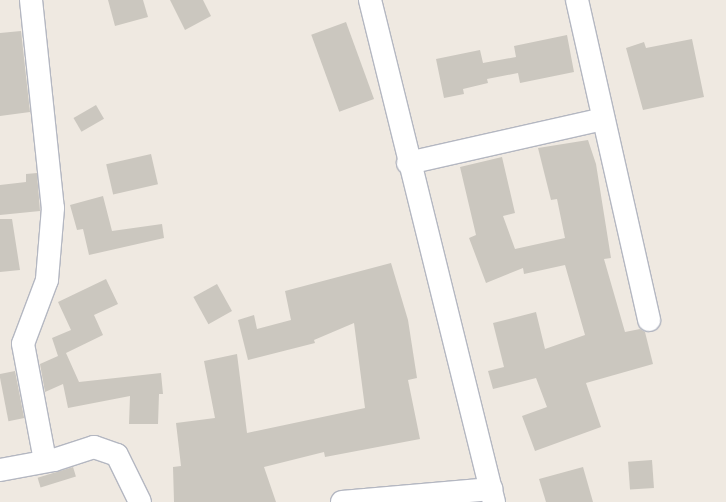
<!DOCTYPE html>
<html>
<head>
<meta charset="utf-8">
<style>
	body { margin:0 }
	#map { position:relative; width:726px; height:502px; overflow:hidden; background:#efe9e1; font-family:Mulish,sans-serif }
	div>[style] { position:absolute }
	.building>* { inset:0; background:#cbc7bf; transform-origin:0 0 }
	.roads { filter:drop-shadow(1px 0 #b4b7c1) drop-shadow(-1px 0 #b4b7c1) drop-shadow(0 1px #b4b7c1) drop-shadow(0 -1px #b4b7c1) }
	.minor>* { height:22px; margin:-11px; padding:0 11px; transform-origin:11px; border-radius:11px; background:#fff }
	span { translate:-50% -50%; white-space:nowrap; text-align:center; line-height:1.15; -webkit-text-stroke:3px #fff; paint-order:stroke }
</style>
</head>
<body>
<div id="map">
	<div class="building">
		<i style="clip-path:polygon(108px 0,143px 0,148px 17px,115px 26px)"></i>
		<i style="clip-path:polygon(170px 0,203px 0,211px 16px,185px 30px)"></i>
		<i style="left:346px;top:22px;width:82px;height:37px;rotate:70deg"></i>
		<i style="clip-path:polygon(21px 31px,30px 112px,0 116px,0 33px)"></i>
		<i style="clip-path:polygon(567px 35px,574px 72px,520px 83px,518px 73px,487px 79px,488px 83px,463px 89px,464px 94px,444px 98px,436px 59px,480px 50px,483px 63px,516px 57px,514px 46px)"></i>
		<i style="clip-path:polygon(692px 39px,704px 97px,643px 110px,626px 48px,644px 42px,646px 48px)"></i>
		<i style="left:96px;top:105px;width:16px;height:26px;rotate:60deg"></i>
		<i style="clip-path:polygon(588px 140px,596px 164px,611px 258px,604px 259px,625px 332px,640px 329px,645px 332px,653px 364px,586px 383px,601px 427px,535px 451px,522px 416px,547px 407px,536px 378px,493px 389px,488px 371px,504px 367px,493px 323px,536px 312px,545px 349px,585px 335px,565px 265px,524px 274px,523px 268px,486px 283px,469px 238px,476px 235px,460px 167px,502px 157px,515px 213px,503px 216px,515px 249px,565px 238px,557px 199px,551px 200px,538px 148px)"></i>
		<i style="left:151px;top:154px;width:31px;height:46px;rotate:77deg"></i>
		<i style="clip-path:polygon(37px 173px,40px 211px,0 215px,0 185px,26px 182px,26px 174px)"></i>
		<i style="clip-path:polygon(103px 196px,112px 231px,162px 224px,164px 238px,89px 255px,83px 229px,77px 230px,70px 205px)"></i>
		<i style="clip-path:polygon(0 219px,12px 219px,20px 270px,0 272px)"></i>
		<i style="clip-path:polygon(391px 263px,408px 320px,417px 378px,408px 380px,420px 439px,325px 457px,324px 452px,264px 467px,276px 502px,174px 502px,173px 467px,181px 466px,176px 423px,215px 418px,204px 361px,237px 354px,247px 433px,365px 408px,354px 323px,314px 340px,315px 343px,248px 360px,238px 320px,254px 315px,257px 329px,291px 320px,285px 291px)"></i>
		<i style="clip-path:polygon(106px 279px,118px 304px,94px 315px,103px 335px,66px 353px,79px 382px,161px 373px,163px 394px,159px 394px,158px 424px,129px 424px,130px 396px,68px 408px,63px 384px,45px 392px,40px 364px,58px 356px,52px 338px,71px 330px,58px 302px)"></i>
		<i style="left:217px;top:284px;width:31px;height:27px;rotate:61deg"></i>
		<i style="left:15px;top:371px;width:48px;height:16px;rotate:79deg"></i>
		<i style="left:652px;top:460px;width:28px;height:24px;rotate:86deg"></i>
		<i style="left:73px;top:467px;width:10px;height:37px;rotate:73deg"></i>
		<i style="clip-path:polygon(583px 467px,593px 502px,546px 502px,539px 479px)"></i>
	</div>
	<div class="roads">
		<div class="minor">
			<i style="left:31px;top:0;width:209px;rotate:84deg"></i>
			<i style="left:53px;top:208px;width:72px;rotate:94.8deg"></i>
			<i style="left:47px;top:280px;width:68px;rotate:110.6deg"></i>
			<i style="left:23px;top:344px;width:118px;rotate:79.3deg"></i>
			<i style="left:370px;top:0;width:517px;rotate:76.13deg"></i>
			<i style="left:577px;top:0;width:328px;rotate:77.3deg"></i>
			<i style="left:408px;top:163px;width:200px;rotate:-12.7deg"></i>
			<i style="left:0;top:470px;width:55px;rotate:-10.5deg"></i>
			<i style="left:54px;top:460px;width:42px;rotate:-18deg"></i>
			<i style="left:94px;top:447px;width:24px;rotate:19deg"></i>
			<i style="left:117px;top:455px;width:52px;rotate:63.9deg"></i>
			<i style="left:342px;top:502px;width:150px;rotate:-5deg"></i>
		</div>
	</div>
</div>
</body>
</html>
